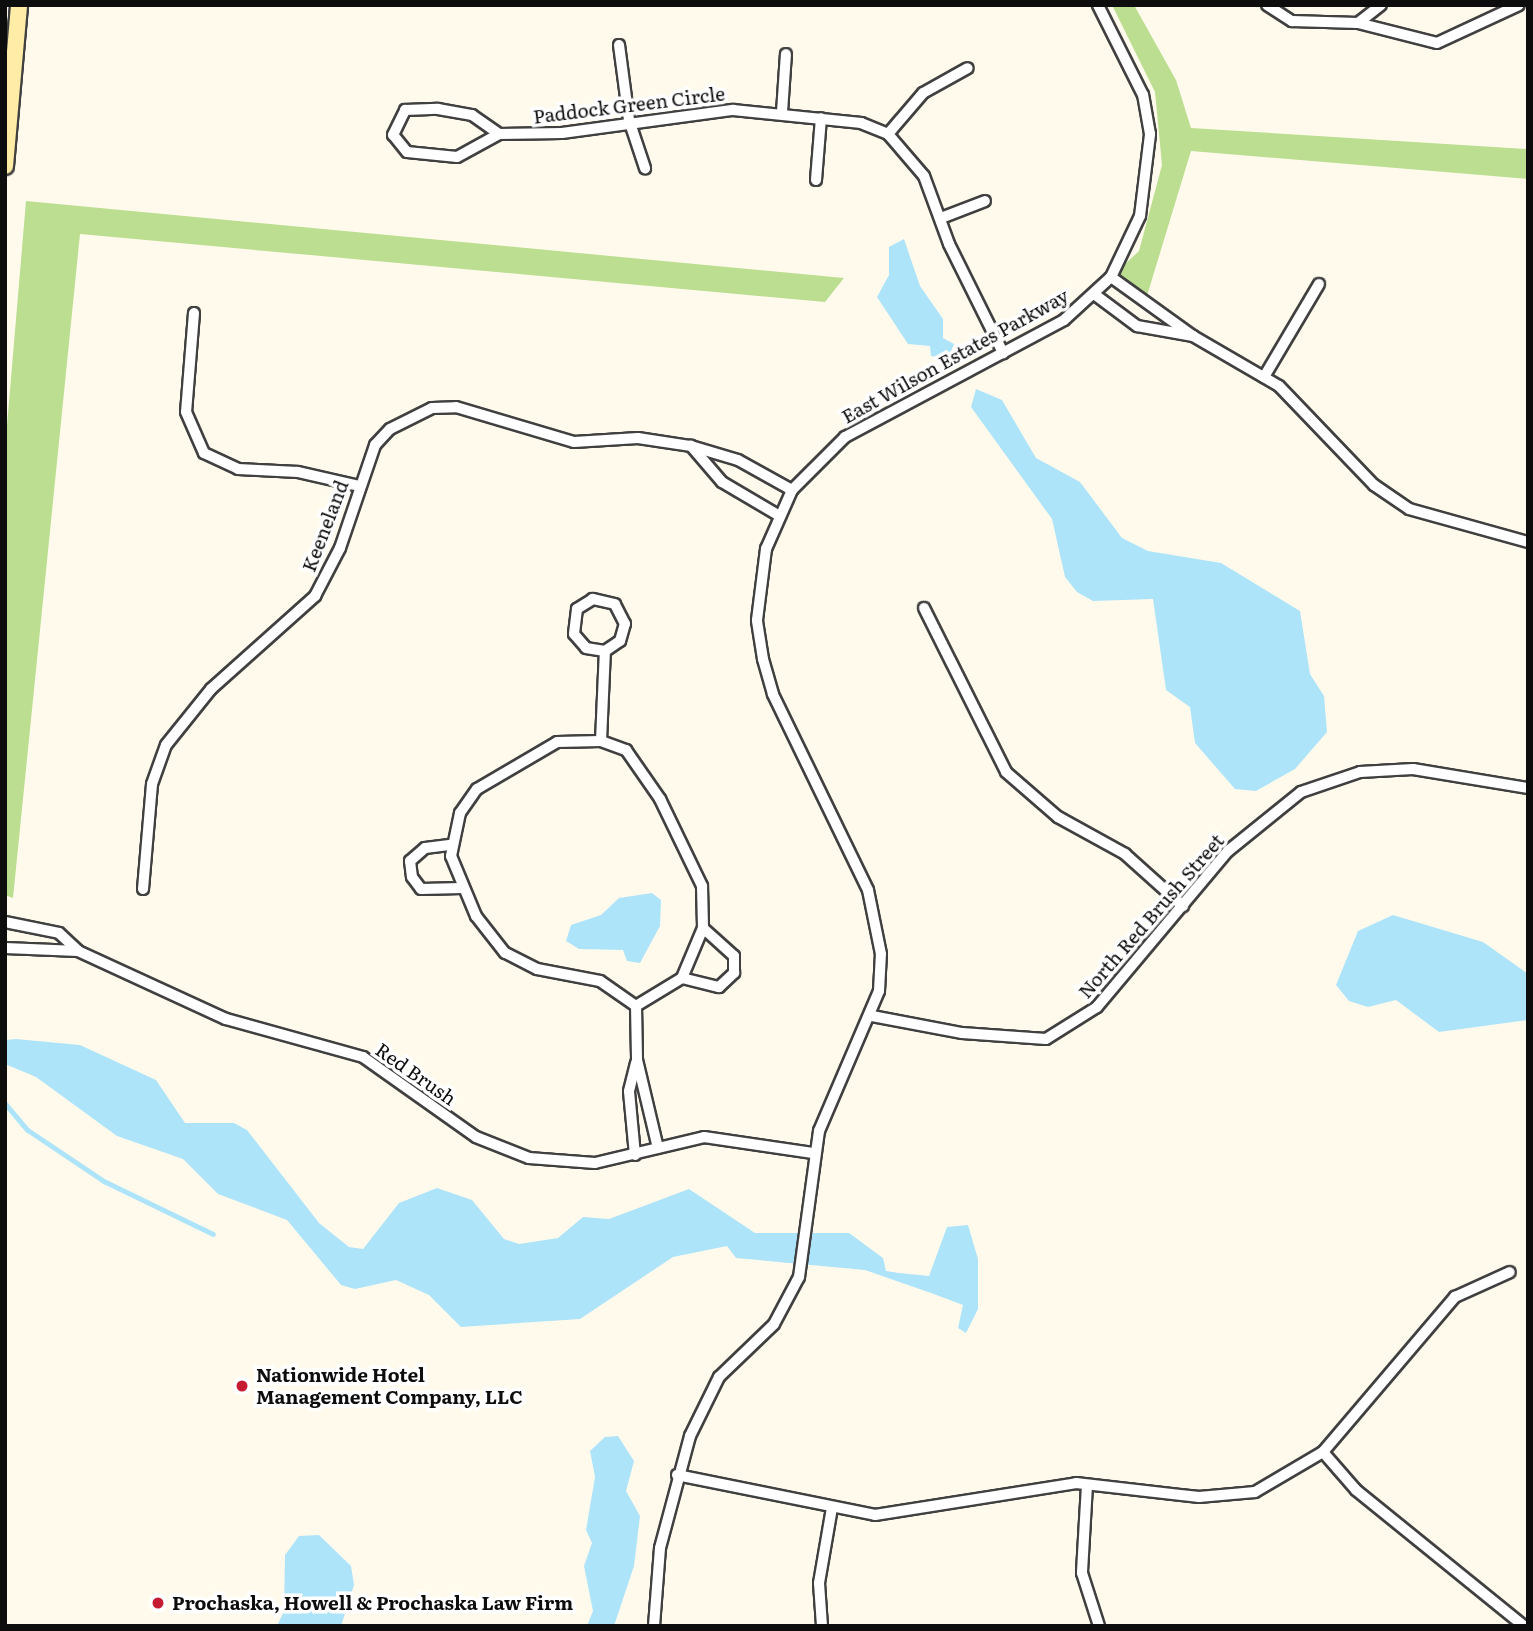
<!DOCTYPE html>
<html>
<head>
<meta charset="utf-8">
<style>
	body { margin:0 }
	#map { position:relative; width:1533px; height:1631px; overflow:hidden; background:#fffaec; font-family:Literata,serif }
	div>[style] { position:absolute }
	.forest>* { inset:0; background:#bbde91 }
	.water>* { inset:0; background:#ade4fa }
	.stream>* { height:4.5px; margin:-2.25px; padding:0 2.25px; transform-origin:2.25px; border-radius:2.25px; background:#ade4fa }
	.roads { filter:drop-shadow(2px 0 #404040) drop-shadow(-2px 0 #404040) drop-shadow(0 2px #404040) drop-shadow(0 -2px #404040) }
	.street>* { height:10px; margin:-5px; padding:0 5px; transform-origin:5px; border-radius:5px; background:#fff }
	.secondary>* { height:16px; margin:-8px; padding:0 8px; transform-origin:8px; border-radius:8px; background:#ffeda7 }
	.dots>* { width:19px; height:19px; translate:-50% -50%; box-sizing:border-box; border:4px solid #fff; border-radius:50% }
	span { translate:-50% -50%; white-space:nowrap; text-align:center; line-height:1.15; -webkit-text-stroke:7px #fff; paint-order:stroke }
	.street-label { font-size:19px; color:#0d0d0d }
	.poi-label { font-size:19px; color:#0d0d0d; font-weight:700 }
	.left { translate:0 -50%; text-align:left }
	.frame { position:absolute; inset:0; border:7px solid #0d0d0d; pointer-events:none }
</style>
</head>
<body>
<div id="map">
	<div class="forest">
		<i style="clip-path:polygon(1112px 5px,1134px 5px,1176px 80px,1191px 128px,1528px 149px,1528px 179px,1191px 151px,1146px 299px,1111px 277px,1139px 251px,1162px 165px,1155px 92px)"></i>
		<i style="clip-path:polygon(26px 201px,844px 278px,825px 302px,80px 234px,13px 898px,5px 895px,5px 449px)"></i>
	</div>
	<div class="water">
		<i style="clip-path:polygon(904px 239px,920px 286px,943px 319px,943px 338px,954px 344px,948px 359px,931px 356px,930px 346px,908px 344px,877px 297px,889px 275px,889px 247px)"></i>
		<i style="clip-path:polygon(976px 389px,1002px 400px,1036px 458px,1080px 482px,1122px 538px,1148px 551px,1221px 563px,1300px 611px,1310px 674px,1324px 696px,1327px 732px,1295px 769px,1256px 791px,1235px 789px,1195px 743px,1190px 707px,1166px 690px,1153px 599px,1093px 601px,1077px 592px,1065px 577px,1052px 519px,971px 407px)"></i>
		<i style="clip-path:polygon(652px 893px,661px 900px,660px 926px,640px 963px,627px 961px,623px 950px,579px 949px,566px 941px,571px 925px,601px 915px,619px 898px)"></i>
		<i style="clip-path:polygon(1393px 915px,1483px 942px,1528px 974px,1528px 1020px,1439px 1032px,1396px 1000px,1368px 1007px,1349px 1001px,1336px 985px,1358px 931px)"></i>
		<i style="clip-path:polygon(16px 1039px,80px 1045px,156px 1080px,185px 1123px,234px 1123px,247px 1130px,319px 1223px,349px 1247px,363px 1249px,399px 1203px,437px 1188px,472px 1200px,504px 1239px,519px 1244px,558px 1238px,583px 1217px,609px 1219px,689px 1189px,755px 1233px,849px 1233px,883px 1258px,886px 1271px,899px 1273px,929px 1276px,947px 1227px,968px 1225px,978px 1259px,978px 1309px,966px 1333px,958px 1328px,963px 1305px,931px 1293px,865px 1270px,736px 1258px,727px 1246px,673px 1257px,580px 1319px,461px 1327px,429px 1295px,396px 1280px,355px 1289px,341px 1285px,287px 1220px,218px 1194px,183px 1159px,117px 1136px,36px 1077px,5px 1064px,5px 1040px)"></i>
		<i style="clip-path:polygon(618px 1436px,634px 1461px,626px 1491px,640px 1516px,634px 1566px,614px 1626px,587px 1626px,593px 1611px,584px 1566px,592px 1543px,586px 1530px,595px 1477px,590px 1451px,605px 1437px)"></i>
		<i style="clip-path:polygon(319px 1535px,351px 1566px,354px 1585px,341px 1626px,277px 1626px,284px 1611px,285px 1555px,299px 1536px)"></i>
	</div>
	<div class="stream">
		<i style="left:5px;top:1103px;width:35px;rotate:50deg"></i>
		<i style="left:28px;top:1130px;width:92px;rotate:33.9deg"></i>
		<i style="left:104px;top:1181px;width:121px;rotate:25.9deg"></i>
	</div>
	<div class="roads">
		<div class="street">
			<i style="left:1267px;top:5px;width:30px;rotate:33deg"></i>
			<i style="left:1292px;top:21px;width:66px;rotate:1.7deg"></i>
			<i style="left:1358px;top:23px;width:81px;rotate:14.2deg"></i>
			<i style="left:1437px;top:43px;width:90px;rotate:-24.9deg"></i>
			<i style="left:1358px;top:23px;width:29px;rotate:-38deg"></i>
			<i style="left:619px;top:45px;width:76px;rotate:82.4deg"></i>
			<i style="left:629px;top:120px;width:51px;rotate:71.6deg"></i>
			<i style="left:782px;top:112px;width:58px;rotate:-86.1deg"></i>
			<i style="left:499px;top:134px;width:48px;rotate:151.3deg"></i>
			<i style="left:457px;top:157px;width:50px;rotate:-174.3deg"></i>
			<i style="left:407px;top:152px;width:22px;rotate:-129deg"></i>
			<i style="left:393px;top:135px;width:28px;rotate:-64deg"></i>
			<i style="left:405px;top:110px;width:33px;rotate:-2deg"></i>
			<i style="left:438px;top:109px;width:35px;rotate:10deg"></i>
			<i style="left:472px;top:115px;width:33px;rotate:35deg"></i>
			<i style="left:499px;top:134px;width:63px;rotate:-0.9deg"></i>
			<i style="left:562px;top:133px;width:173px;rotate:-7.7deg"></i>
			<i style="left:733px;top:110px;width:129px;rotate:5.8deg"></i>
			<i style="left:861px;top:123px;width:29px;rotate:22deg"></i>
			<i style="left:888px;top:134px;width:55px;rotate:49.4deg"></i>
			<i style="left:924px;top:176px;width:72px;rotate:69.8deg"></i>
			<i style="left:949px;top:244px;width:122px;rotate:63.6deg"></i>
			<i style="left:888px;top:134px;width:54px;rotate:-49.5deg"></i>
			<i style="left:923px;top:93px;width:51px;rotate:-29.1deg"></i>
			<i style="left:816px;top:180px;width:62px;rotate:-85.4deg"></i>
			<i style="left:941px;top:218px;width:47px;rotate:-21.1deg"></i>
			<i style="left:1094px;top:294px;width:54px;rotate:36.7deg"></i>
			<i style="left:1137px;top:326px;width:57px;rotate:10.1deg"></i>
			<i style="left:1193px;top:336px;width:101px;rotate:-144.3deg"></i>
			<i style="left:194px;top:313px;width:99px;rotate:94.6deg"></i>
			<i style="left:186px;top:412px;width:45px;rotate:66.3deg"></i>
			<i style="left:204px;top:453px;width:38px;rotate:25deg"></i>
			<i style="left:238px;top:469px;width:60px;rotate:2.9deg"></i>
			<i style="left:298px;top:472px;width:63px;rotate:12.9deg"></i>
			<i style="left:1193px;top:336px;width:99px;rotate:30.2deg"></i>
			<i style="left:1279px;top:386px;width:137px;rotate:46.2deg"></i>
			<i style="left:1374px;top:485px;width:42px;rotate:34.4deg"></i>
			<i style="left:1409px;top:509px;width:123px;rotate:15.5deg"></i>
			<i style="left:1264px;top:377px;width:108px;rotate:-59.4deg"></i>
			<i style="left:778px;top:515px;width:65px;rotate:-149.5deg"></i>
			<i style="left:722px;top:482px;width:48px;rotate:-130.7deg"></i>
			<i style="left:691px;top:446px;width:49px;rotate:16.6deg"></i>
			<i style="left:738px;top:460px;width:62px;rotate:29.1deg"></i>
			<i style="left:924px;top:608px;width:183px;rotate:63.4deg"></i>
			<i style="left:1006px;top:772px;width:69px;rotate:40.9deg"></i>
			<i style="left:1058px;top:817px;width:77px;rotate:28.9deg"></i>
			<i style="left:1125px;top:854px;width:78px;rotate:41.9deg"></i>
			<i style="left:601px;top:741px;width:90px;rotate:-87.5deg"></i>
			<i style="left:605px;top:651px;width:18px;rotate:-34deg"></i>
			<i style="left:620px;top:641px;width:18px;rotate:-74deg"></i>
			<i style="left:625px;top:624px;width:22px;rotate:-117deg"></i>
			<i style="left:615px;top:604px;width:23px;rotate:-167deg"></i>
			<i style="left:593px;top:599px;width:19px;rotate:148deg"></i>
			<i style="left:577px;top:609px;width:25px;rotate:97deg"></i>
			<i style="left:574px;top:634px;width:18px;rotate:49deg"></i>
			<i style="left:586px;top:648px;width:19px;rotate:9deg"></i>
			<i style="left:449px;top:845px;width:24px;rotate:173deg"></i>
			<i style="left:425px;top:848px;width:20px;rotate:139deg"></i>
			<i style="left:410px;top:861px;width:16px;rotate:83deg"></i>
			<i style="left:412px;top:877px;width:15px;rotate:53deg"></i>
			<i style="left:421px;top:889px;width:41px;rotate:-1.4deg"></i>
			<i style="left:143px;top:889px;width:105px;rotate:-85.1deg"></i>
			<i style="left:152px;top:784px;width:41px;rotate:-70.3deg"></i>
			<i style="left:166px;top:745px;width:72px;rotate:-51.2deg"></i>
			<i style="left:211px;top:689px;width:140px;rotate:-41.8deg"></i>
			<i style="left:315px;top:596px;width:54px;rotate:-62.5deg"></i>
			<i style="left:340px;top:548px;width:109px;rotate:-71.2deg"></i>
			<i style="left:375px;top:445px;width:22px;rotate:-47deg"></i>
			<i style="left:390px;top:429px;width:47px;rotate:-26.6deg"></i>
			<i style="left:432px;top:408px;width:24px;rotate:-2deg"></i>
			<i style="left:456px;top:407px;width:123px;rotate:16.5deg"></i>
			<i style="left:574px;top:442px;width:64px;rotate:-3.6deg"></i>
			<i style="left:638px;top:438px;width:54px;rotate:8.6deg"></i>
			<i style="left:5px;top:922px;width:55px;rotate:11.5deg"></i>
			<i style="left:59px;top:933px;width:26px;rotate:43deg"></i>
			<i style="left:78px;top:951px;width:163px;rotate:24.7deg"></i>
			<i style="left:226px;top:1019px;width:142px;rotate:15.5deg"></i>
			<i style="left:363px;top:1057px;width:138px;rotate:35.3deg"></i>
			<i style="left:476px;top:1137px;width:57px;rotate:21.6deg"></i>
			<i style="left:529px;top:1158px;width:66px;rotate:4.3deg"></i>
			<i style="left:595px;top:1163px;width:112px;rotate:-13.4deg"></i>
			<i style="left:704px;top:1137px;width:110px;rotate:8.4deg"></i>
			<i style="left:5px;top:948px;width:73px;rotate:2.4deg"></i>
			<i style="left:682px;top:978px;width:38px;rotate:14deg"></i>
			<i style="left:719px;top:987px;width:21px;rotate:-43deg"></i>
			<i style="left:734px;top:973px;width:17px;rotate:-90deg"></i>
			<i style="left:734px;top:956px;width:42px;rotate:-137.9deg"></i>
			<i style="left:636px;top:1006px;width:44px;rotate:-145.2deg"></i>
			<i style="left:600px;top:981px;width:64px;rotate:-169.2deg"></i>
			<i style="left:537px;top:969px;width:36px;rotate:-153deg"></i>
			<i style="left:505px;top:953px;width:47px;rotate:-128.1deg"></i>
			<i style="left:476px;top:916px;width:65px;rotate:-112.6deg"></i>
			<i style="left:451px;top:856px;width:44px;rotate:-78.2deg"></i>
			<i style="left:460px;top:813px;width:29px;rotate:-55deg"></i>
			<i style="left:477px;top:789px;width:93px;rotate:-30.4deg"></i>
			<i style="left:557px;top:742px;width:44px;rotate:-1.3deg"></i>
			<i style="left:601px;top:741px;width:27px;rotate:20deg"></i>
			<i style="left:626px;top:750px;width:60px;rotate:55.2deg"></i>
			<i style="left:660px;top:799px;width:97px;rotate:64.2deg"></i>
			<i style="left:702px;top:886px;width:42px;rotate:88.6deg"></i>
			<i style="left:703px;top:928px;width:54px;rotate:112.8deg"></i>
			<i style="left:682px;top:978px;width:54px;rotate:148.7deg"></i>
			<i style="left:636px;top:1006px;width:54px;rotate:88.9deg"></i>
			<i style="left:637px;top:1060px;width:90px;rotate:76.6deg"></i>
			<i style="left:872px;top:1016px;width:92px;rotate:10.7deg"></i>
			<i style="left:962px;top:1033px;width:84px;rotate:4.1deg"></i>
			<i style="left:1046px;top:1039px;width:60px;rotate:-32.1deg"></i>
			<i style="left:1097px;top:1007px;width:204px;rotate:-50deg"></i>
			<i style="left:1228px;top:851px;width:94px;rotate:-38.9deg"></i>
			<i style="left:1301px;top:792px;width:62px;rotate:-18.7deg"></i>
			<i style="left:1360px;top:772px;width:53px;rotate:-3.2deg"></i>
			<i style="left:1413px;top:769px;width:117px;rotate:9.4deg"></i>
			<i style="left:635px;top:1155px;width:64px;rotate:-95.4deg"></i>
			<i style="left:629px;top:1091px;width:29px;rotate:-76deg"></i>
			<i style="left:1323px;top:1452px;width:50px;rotate:49deg"></i>
			<i style="left:1356px;top:1490px;width:216px;rotate:39deg"></i>
			<i style="left:677px;top:1475px;width:202px;rotate:11.4deg"></i>
			<i style="left:875px;top:1515px;width:204px;rotate:-9deg"></i>
			<i style="left:1076px;top:1483px;width:124px;rotate:6.5deg"></i>
			<i style="left:1199px;top:1497px;width:56px;rotate:-5.1deg"></i>
			<i style="left:1255px;top:1492px;width:79px;rotate:-30.5deg"></i>
			<i style="left:1323px;top:1452px;width:204px;rotate:-49.6deg"></i>
			<i style="left:1455px;top:1297px;width:60px;rotate:-24.4deg"></i>
			<i style="left:1087px;top:1485px;width:88px;rotate:93.3deg"></i>
			<i style="left:1082px;top:1573px;width:56px;rotate:72.2deg"></i>
			<i style="left:654px;top:1626px;width:78px;rotate:-85.6deg"></i>
			<i style="left:660px;top:1548px;width:116px;rotate:-75deg"></i>
			<i style="left:690px;top:1436px;width:66px;rotate:-63.8deg"></i>
			<i style="left:719px;top:1377px;width:76px;rotate:-43.9deg"></i>
			<i style="left:774px;top:1324px;width:53px;rotate:-62deg"></i>
			<i style="left:799px;top:1277px;width:147px;rotate:-82.2deg"></i>
			<i style="left:819px;top:1131px;width:152px;rotate:-66.8deg"></i>
			<i style="left:879px;top:991px;width:37px;rotate:-87deg"></i>
			<i style="left:881px;top:954px;width:65px;rotate:-101.5deg"></i>
			<i style="left:868px;top:890px;width:218px;rotate:-115.9deg"></i>
			<i style="left:773px;top:694px;width:36px;rotate:-106deg"></i>
			<i style="left:763px;top:659px;width:39px;rotate:-99deg"></i>
			<i style="left:757px;top:620px;width:72px;rotate:-82.8deg"></i>
			<i style="left:766px;top:549px;width:64px;rotate:-66.2deg"></i>
			<i style="left:792px;top:490px;width:75px;rotate:-45deg"></i>
			<i style="left:845px;top:437px;width:248px;rotate:-28.1deg"></i>
			<i style="left:1064px;top:320px;width:64px;rotate:-42.5deg"></i>
			<i style="left:1111px;top:277px;width:68px;rotate:-64.6deg"></i>
			<i style="left:1140px;top:216px;width:83px;rotate:-83deg"></i>
			<i style="left:1150px;top:134px;width:40px;rotate:-100deg"></i>
			<i style="left:1143px;top:95px;width:101px;rotate:-116.6deg"></i>
			<i style="left:822px;top:1626px;width:43px;rotate:-94deg"></i>
			<i style="left:819px;top:1583px;width:76px;rotate:-80.2deg"></i>
		</div>
		<div class="secondary">
			<i style="left:5px;top:166px;width:162px;rotate:-85deg"></i>
		</div>
	</div>
	<div class="dots">
		<i style="left:242px;top:1386px;background:#c61c33"></i>
		<i style="left:158px;top:1603px;background:#c61c33"></i>
	</div>
	<div class="street-label">
		<span style="left:629px;top:105px;rotate:-7deg">Paddock Green Circle</span>
		<span style="left:955px;top:356px;rotate:-29deg">East Wilson Estates Parkway</span>
		<span style="left:325px;top:526px;rotate:-69deg">Keeneland</span>
		<span style="left:1151px;top:916px;rotate:-49deg">North Red Brush Street</span>
		<span style="left:416px;top:1074px;rotate:35deg">Red Brush</span>
	</div>
	<div class="poi-label">
		<span class="left" style="left:256px;top:1386px">Nationwide Hotel<br>Management Company, LLC</span>
		<span class="left" style="left:172px;top:1603px">Prochaska, Howell &amp; Prochaska Law Firm</span>
	</div>
	<div class="frame"></div>
</div>
</body>
</html>
